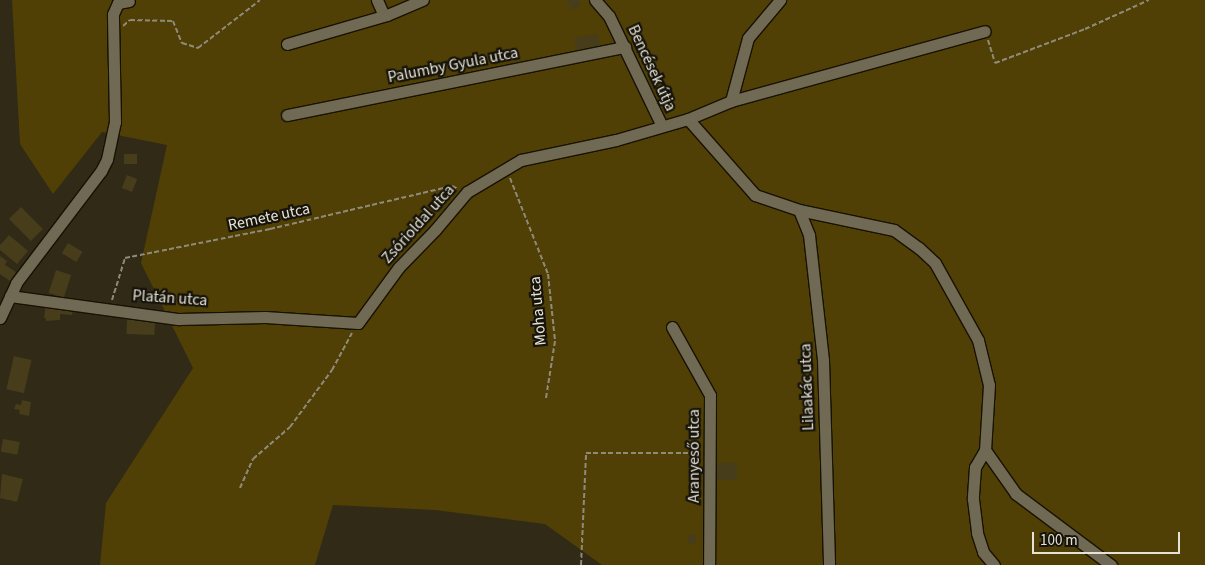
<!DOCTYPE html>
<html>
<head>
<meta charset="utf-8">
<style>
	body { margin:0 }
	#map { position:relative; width:1205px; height:565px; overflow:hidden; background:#302a17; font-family:"Source Sans 3",sans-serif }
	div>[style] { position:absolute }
	.green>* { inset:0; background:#504005 }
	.building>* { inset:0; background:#473d1b; transform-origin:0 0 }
	.path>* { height:2px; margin-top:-1px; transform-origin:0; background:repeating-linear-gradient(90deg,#8f8a7a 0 5px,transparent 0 7.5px) }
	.roads { filter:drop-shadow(1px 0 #181202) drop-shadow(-1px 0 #181202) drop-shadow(0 1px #181202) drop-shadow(0 -1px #181202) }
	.street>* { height:11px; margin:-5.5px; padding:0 5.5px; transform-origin:5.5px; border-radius:5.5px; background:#706953 }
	span { translate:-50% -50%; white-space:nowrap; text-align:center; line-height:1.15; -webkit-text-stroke:4.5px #16130a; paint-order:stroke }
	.street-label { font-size:16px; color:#e6e2d6 }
	.scale { position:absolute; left:1032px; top:532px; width:148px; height:22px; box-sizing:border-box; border:2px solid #e6e2d6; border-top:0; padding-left:6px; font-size:15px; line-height:18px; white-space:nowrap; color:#e6e2d6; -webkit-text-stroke:4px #16130a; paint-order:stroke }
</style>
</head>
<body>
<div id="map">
	<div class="green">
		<i style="clip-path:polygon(12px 0,1205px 0,1205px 565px,602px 565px,545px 524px,435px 510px,333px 505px,315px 565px,100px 565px,106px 503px,193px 368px,141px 263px,167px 145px,102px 132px,53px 194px,20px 144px)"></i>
	</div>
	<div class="building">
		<i style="clip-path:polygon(566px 0,579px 0,582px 5px,572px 10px)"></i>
		<i style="left:598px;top:34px;width:12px;height:24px;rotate:81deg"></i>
		<i style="left:137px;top:154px;width:10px;height:13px;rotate:90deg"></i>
		<i style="left:127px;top:175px;width:11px;height:14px;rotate:22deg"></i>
		<i style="left:21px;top:207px;width:31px;height:17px;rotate:45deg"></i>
		<i style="clip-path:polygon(9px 235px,28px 251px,17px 264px,0 250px,0 245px)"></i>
		<i style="left:68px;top:243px;width:17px;height:12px;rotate:31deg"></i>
		<i style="clip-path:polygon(0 256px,7px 261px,5px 265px,16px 272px,10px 281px,0 274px)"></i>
		<i style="left:56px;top:270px;width:16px;height:24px;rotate:18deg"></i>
		<i style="clip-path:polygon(46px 304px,73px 309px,72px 315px,60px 314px,60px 320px,46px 321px,46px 318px,44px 318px)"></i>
		<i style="left:127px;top:319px;width:28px;height:15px;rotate:2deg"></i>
		<i style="left:14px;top:356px;width:18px;height:34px;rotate:13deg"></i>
		<i style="clip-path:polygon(22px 400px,31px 402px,29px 416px,19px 414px,20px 410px,14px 409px,16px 404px,21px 405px)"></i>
		<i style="left:3px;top:439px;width:17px;height:13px;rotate:10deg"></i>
		<i style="left:717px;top:463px;width:20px;height:17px"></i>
		<i style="clip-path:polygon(2px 474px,23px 479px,17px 502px,0 498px)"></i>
		<i style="clip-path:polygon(688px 535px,696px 535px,696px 544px,687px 543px)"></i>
	</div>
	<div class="path">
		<i style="left:123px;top:26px;width:9px;rotate:-41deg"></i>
		<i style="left:130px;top:20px;width:43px;rotate:1.3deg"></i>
		<i style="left:173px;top:21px;width:24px;rotate:68deg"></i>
		<i style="left:182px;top:43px;width:17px;rotate:17deg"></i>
		<i style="left:198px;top:48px;width:78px;rotate:-37.7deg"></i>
		<i style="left:988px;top:40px;width:24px;rotate:73deg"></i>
		<i style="left:995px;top:63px;width:96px;rotate:-20.7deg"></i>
		<i style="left:1085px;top:29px;width:70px;rotate:-24.4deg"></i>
		<i style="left:510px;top:178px;width:103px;rotate:68.4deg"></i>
		<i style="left:548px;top:274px;width:67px;rotate:84deg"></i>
		<i style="left:555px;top:341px;width:58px;rotate:99deg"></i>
		<i style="left:112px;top:300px;width:44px;rotate:-72.8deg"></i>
		<i style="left:125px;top:258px;width:148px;rotate:-11.3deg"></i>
		<i style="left:270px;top:229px;width:187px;rotate:-13.3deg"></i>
		<i style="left:452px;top:186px;width:7px;rotate:27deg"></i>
		<i style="left:240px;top:488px;width:32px;rotate:-66deg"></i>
		<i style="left:253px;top:459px;width:49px;rotate:-40.9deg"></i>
		<i style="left:290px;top:427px;width:71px;rotate:-53.6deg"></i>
		<i style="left:332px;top:370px;width:42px;rotate:-61.6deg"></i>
		<i style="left:581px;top:565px;width:112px;rotate:-87.4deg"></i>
		<i style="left:586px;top:453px;width:115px"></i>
	</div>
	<div class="roads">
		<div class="street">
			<i style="left:377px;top:0;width:17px;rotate:66deg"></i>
			<i style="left:595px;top:0;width:21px;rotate:49deg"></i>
			<i style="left:609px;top:16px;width:122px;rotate:64.3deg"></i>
			<i style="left:287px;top:44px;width:104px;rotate:-16.2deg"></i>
			<i style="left:387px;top:15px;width:39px;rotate:-23deg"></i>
			<i style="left:731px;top:101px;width:65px;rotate:-74.9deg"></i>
			<i style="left:748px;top:38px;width:50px;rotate:-49.9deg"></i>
			<i style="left:287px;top:115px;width:345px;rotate:-11.4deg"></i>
			<i style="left:688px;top:119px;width:101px;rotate:48.6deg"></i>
			<i style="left:755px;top:195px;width:46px;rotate:18.8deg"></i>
			<i style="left:799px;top:210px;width:97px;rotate:11.9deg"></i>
			<i style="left:894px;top:230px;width:31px;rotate:36deg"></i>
			<i style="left:919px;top:248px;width:22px;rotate:43deg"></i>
			<i style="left:935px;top:263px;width:88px;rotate:60.8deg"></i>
			<i style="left:978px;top:340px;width:46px;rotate:76.3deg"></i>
			<i style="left:989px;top:385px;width:65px;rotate:93.5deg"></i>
			<i style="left:985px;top:450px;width:20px;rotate:120deg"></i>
			<i style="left:975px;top:467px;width:32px;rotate:94deg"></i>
			<i style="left:973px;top:499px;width:34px;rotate:83deg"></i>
			<i style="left:977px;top:533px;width:20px;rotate:72deg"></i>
			<i style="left:983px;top:552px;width:17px;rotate:50deg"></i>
			<i style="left:799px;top:210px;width:27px;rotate:68deg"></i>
			<i style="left:809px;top:235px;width:126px;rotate:83.6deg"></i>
			<i style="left:823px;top:360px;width:205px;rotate:88.3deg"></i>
			<i style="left:10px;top:296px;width:171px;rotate:7.8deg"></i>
			<i style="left:179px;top:319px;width:86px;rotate:-1.3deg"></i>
			<i style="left:265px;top:317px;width:93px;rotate:3.7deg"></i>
			<i style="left:358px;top:323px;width:69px;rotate:-53.8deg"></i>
			<i style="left:399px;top:267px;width:52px;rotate:-45.8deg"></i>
			<i style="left:435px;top:230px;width:50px;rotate:-49.9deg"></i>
			<i style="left:467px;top:192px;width:63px;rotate:-30.7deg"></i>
			<i style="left:521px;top:160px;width:97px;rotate:-11.9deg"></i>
			<i style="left:616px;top:140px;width:75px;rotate:-16.3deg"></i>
			<i style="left:688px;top:119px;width:47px;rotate:-22.7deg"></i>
			<i style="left:731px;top:101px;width:263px;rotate:-15.4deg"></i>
			<i style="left:0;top:318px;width:38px;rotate:-65deg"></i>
			<i style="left:16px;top:283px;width:141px;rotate:-52.8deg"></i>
			<i style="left:101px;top:171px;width:13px;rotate:-63deg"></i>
			<i style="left:107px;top:159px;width:38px;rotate:-78deg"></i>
			<i style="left:115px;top:122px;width:108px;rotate:-91.1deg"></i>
			<i style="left:113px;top:14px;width:12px;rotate:-66deg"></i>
			<i style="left:118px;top:3px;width:11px;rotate:-10deg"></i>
			<i style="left:672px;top:327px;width:78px;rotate:60.8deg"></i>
			<i style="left:710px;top:395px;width:170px;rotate:90.3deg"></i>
			<i style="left:985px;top:450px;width:54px;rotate:54.8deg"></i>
			<i style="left:1016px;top:494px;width:119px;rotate:36.8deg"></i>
		</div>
	</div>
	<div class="street-label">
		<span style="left:453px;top:65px;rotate:-11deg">Palumby Gyula utca</span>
		<span style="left:652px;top:68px;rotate:65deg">Bencések útja</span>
		<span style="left:269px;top:217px;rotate:-12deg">Remete utca</span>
		<span style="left:418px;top:224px;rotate:-48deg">Zsórioldal utca</span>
		<span style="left:170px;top:298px;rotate:4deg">Platán utca</span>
		<span style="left:538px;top:311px;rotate:-95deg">Moha utca</span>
		<span style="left:807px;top:387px;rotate:-92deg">Lilaakác utca</span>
		<span style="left:694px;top:456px;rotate:-90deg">Aranyeső utca</span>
	</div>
	<div class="scale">100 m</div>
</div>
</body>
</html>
